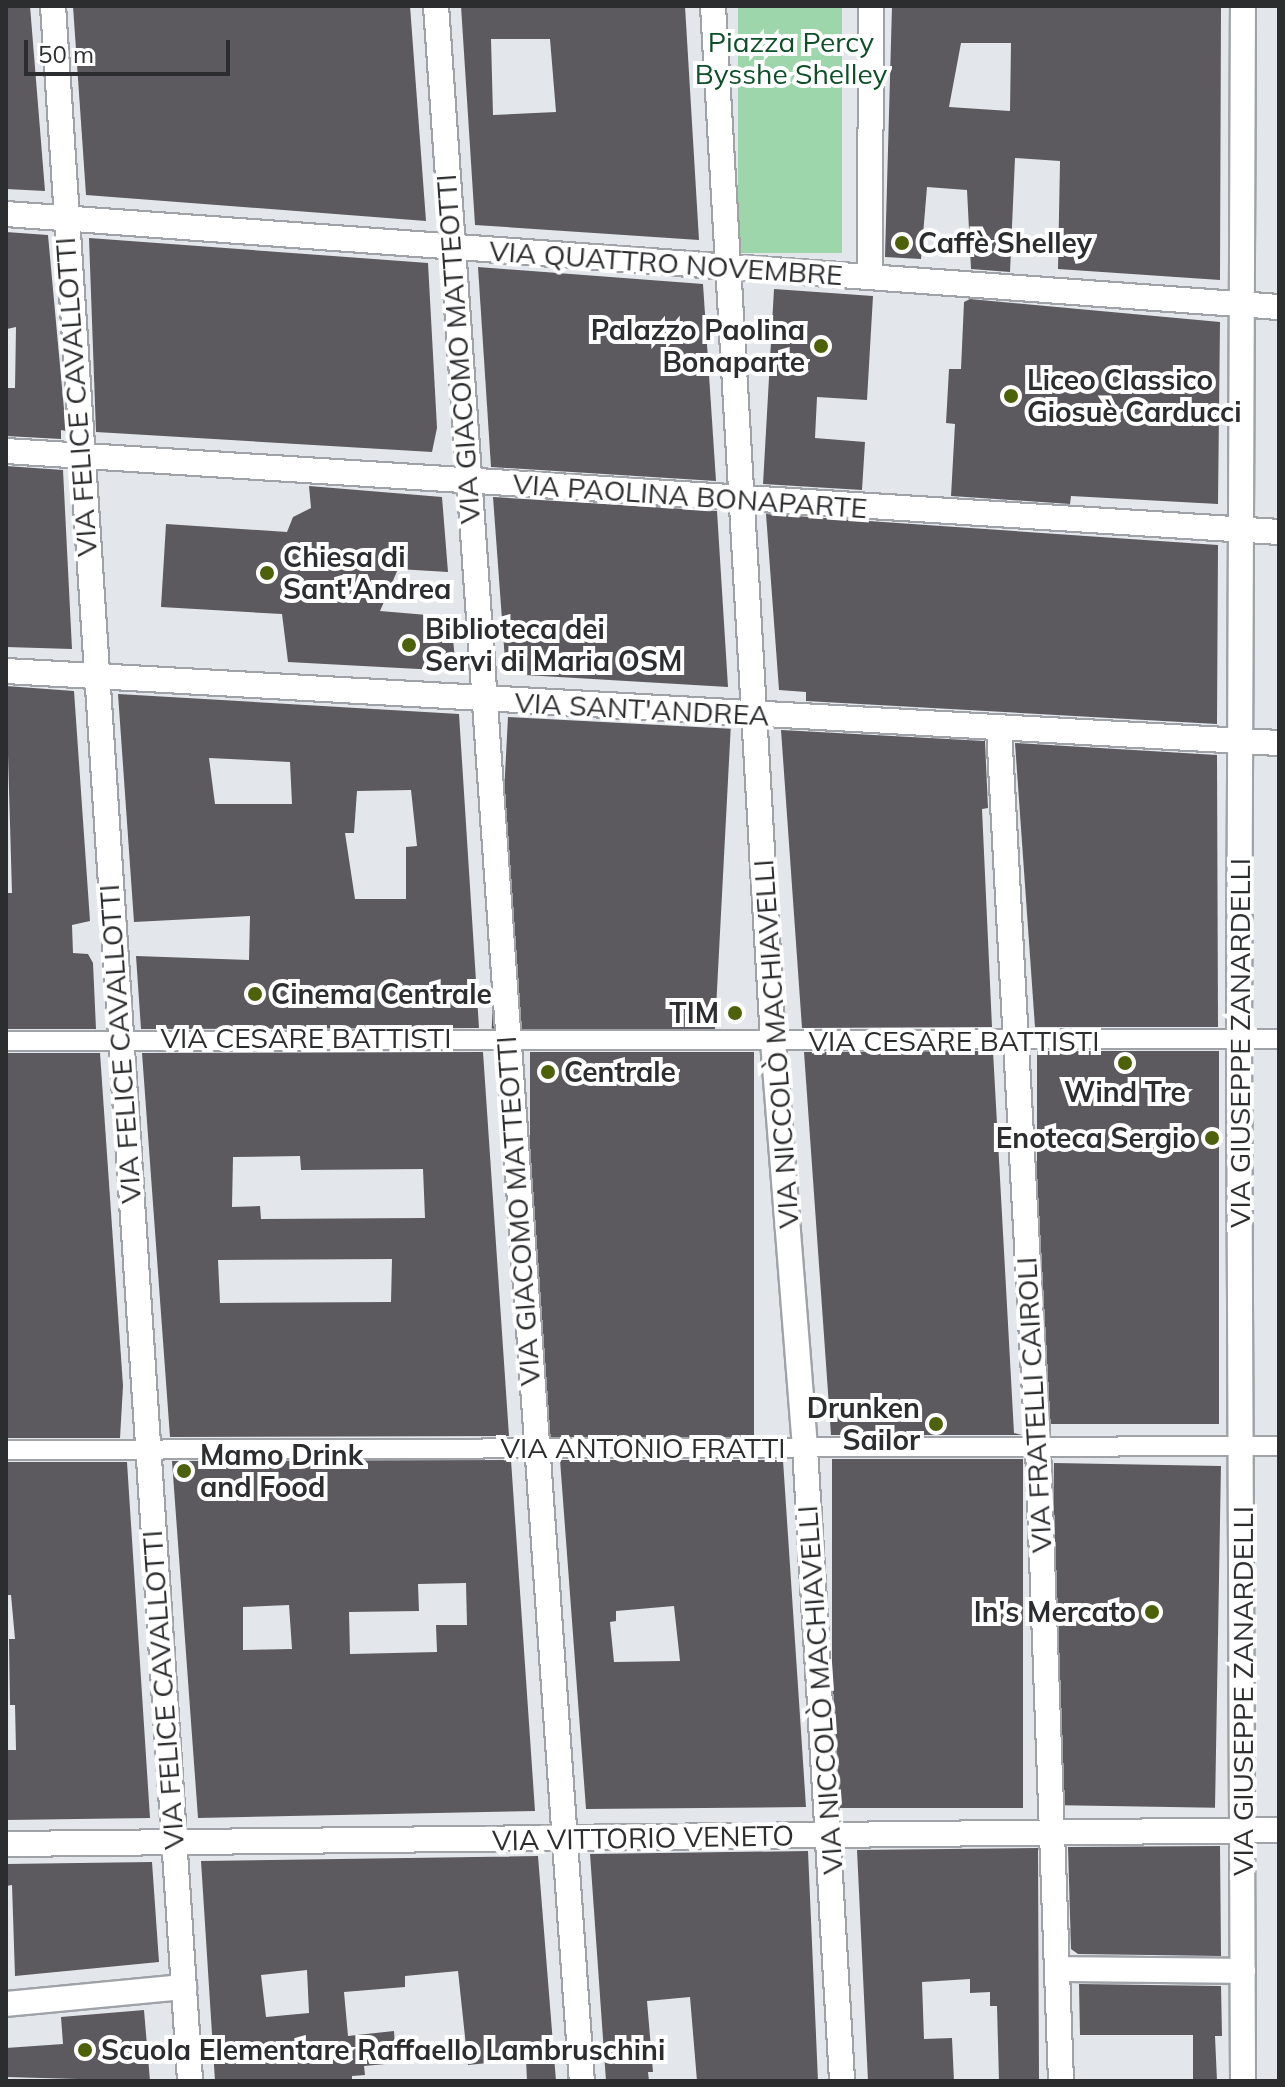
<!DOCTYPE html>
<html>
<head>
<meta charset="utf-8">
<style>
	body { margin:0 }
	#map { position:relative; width:1285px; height:2087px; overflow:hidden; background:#e3e7eb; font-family:Mulish,sans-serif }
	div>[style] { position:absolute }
	.green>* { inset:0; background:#9ed6ac; transform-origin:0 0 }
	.building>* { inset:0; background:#5c5a5f; transform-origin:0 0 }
	.roads { filter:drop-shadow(2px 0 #9fa3a7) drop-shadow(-2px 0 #9fa3a7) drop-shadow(0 2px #9fa3a7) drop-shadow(0 -2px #9fa3a7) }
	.pedestrian>* { height:18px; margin:-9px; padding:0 9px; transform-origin:9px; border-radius:9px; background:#fff }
	.minor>* { height:24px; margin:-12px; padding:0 12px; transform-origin:12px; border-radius:12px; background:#fff }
	.dots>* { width:22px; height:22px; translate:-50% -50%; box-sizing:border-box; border:4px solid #fff; border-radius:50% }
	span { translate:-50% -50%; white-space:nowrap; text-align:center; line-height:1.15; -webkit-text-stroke:8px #fff; paint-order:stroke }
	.park-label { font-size:28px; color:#0e4e28 }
	.poi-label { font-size:28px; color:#2c2d2f; font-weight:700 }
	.left { translate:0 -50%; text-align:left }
	.right { translate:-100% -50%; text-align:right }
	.street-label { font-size:28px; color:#2c2d2f }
	.frame { position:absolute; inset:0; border:8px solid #2c2d2f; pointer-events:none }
	.scale { position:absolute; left:24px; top:40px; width:206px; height:36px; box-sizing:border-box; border:4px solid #2c2d2f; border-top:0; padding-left:10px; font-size:24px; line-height:28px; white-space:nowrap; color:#2c2d2f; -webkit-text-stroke:6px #fff; paint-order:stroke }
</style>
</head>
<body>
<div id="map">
	<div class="green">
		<i style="left:738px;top:6px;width:104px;height:247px"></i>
	</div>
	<div class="building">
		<i style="clip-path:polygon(6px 6px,30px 6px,45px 191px,6px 189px)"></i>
		<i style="clip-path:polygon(73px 6px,410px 6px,426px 221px,86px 195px)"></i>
		<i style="clip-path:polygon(evenodd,461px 6px,685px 6px,699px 240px,475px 225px,461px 6px,491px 39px,550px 39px,556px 112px,493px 115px,491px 39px)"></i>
		<i style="clip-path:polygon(evenodd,892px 6px,1221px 6px,1220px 280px,1058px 269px,1060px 161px,1015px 158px,1010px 272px,971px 269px,967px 190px,927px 187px,921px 259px,885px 257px,892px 6px,961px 43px,1011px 43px,1010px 111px,949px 107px,961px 43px)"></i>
		<i style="clip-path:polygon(6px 232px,48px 235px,66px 431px,61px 430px,61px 439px,6px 436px,6px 388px,15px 388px,16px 327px,7px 329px)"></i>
		<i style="clip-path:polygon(89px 238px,428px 263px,437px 428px,432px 452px,96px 432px)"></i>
		<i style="clip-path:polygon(478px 267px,703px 284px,716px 481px,491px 467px)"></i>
		<i style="clip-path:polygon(774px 289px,873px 296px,867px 400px,817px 397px,815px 438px,865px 442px,862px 490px,763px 484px)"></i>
		<i style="clip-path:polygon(970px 299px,1220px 322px,1218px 504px,1071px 496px,1070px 504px,951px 496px,955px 424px,946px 423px,949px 369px,961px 369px,964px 302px)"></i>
		<i style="clip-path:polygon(6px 466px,63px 470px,72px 649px,6px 647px)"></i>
		<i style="clip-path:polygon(309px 486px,442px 497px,448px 572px,398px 569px,380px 611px,451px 617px,456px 671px,288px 662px,282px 614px,161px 607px,166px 524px,287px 532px,293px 517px,311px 508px)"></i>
		<i style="clip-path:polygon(493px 497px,717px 511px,728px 687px,506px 674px)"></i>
		<i style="clip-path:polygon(766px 514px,1218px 545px,1217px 724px,806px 701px,806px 692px,779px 690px)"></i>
		<i style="clip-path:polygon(6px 686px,74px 691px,90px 921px,72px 925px,73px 953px,88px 954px,93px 963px,96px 1029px,6px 1029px,6px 893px,12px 893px)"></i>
		<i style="clip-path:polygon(evenodd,118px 694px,459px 714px,479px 1028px,141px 1029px,136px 956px,249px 960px,250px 916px,134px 922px,118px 694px,209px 758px,290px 762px,292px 804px,215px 804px,209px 758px,118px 694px,411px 790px,417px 846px,406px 847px,406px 899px,355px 899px,345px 833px,354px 833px,357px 791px,411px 790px)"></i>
		<i style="left:508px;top:717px;width:223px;height:312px;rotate:3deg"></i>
		<i style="clip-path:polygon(781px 730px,985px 741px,988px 808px,982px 809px,992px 1027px,802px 1028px)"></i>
		<i style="clip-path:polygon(1015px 743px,1217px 755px,1218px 1027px,1035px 1027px)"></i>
		<i style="clip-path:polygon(993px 1051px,1014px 1433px,1022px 1435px,831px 1435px,804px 1052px)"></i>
		<i style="left:1037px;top:1051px;width:182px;height:373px"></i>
		<i style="clip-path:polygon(evenodd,483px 1052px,509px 1436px,170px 1437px,142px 1053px,483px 1052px,300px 1156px,301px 1170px,423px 1169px,425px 1218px,261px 1219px,260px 1206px,232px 1207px,233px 1157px,300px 1156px,483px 1052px,392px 1259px,391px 1302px,220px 1303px,218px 1260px,392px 1259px)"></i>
		<i style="left:530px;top:1052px;width:224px;height:385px"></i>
		<i style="clip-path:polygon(6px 1053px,100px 1053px,123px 1386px,120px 1438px,6px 1438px)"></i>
		<i style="left:832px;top:1459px;width:191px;height:349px"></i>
		<i style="clip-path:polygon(evenodd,511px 1460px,535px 1811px,198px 1818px,172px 1461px,511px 1460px,466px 1583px,467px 1625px,436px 1625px,437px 1652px,350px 1654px,349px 1612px,419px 1611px,418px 1584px,466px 1583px,511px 1460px,289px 1605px,292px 1649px,243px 1650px,243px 1607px,289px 1605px)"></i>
		<i style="clip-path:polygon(evenodd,560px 1460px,783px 1460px,806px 1807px,586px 1809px,560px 1460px,674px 1606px,680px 1661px,614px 1662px,610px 1622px,616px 1621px,616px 1611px,674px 1606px)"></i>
		<i style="clip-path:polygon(6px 1462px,127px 1462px,150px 1818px,6px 1820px,6px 1750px,16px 1750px,15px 1705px,10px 1705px,9px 1639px,15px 1639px,11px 1595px,6px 1595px)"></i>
		<i style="left:1054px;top:1463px;width:167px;height:342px;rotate:1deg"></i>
		<i style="clip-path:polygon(1220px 1846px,1221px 1956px,1078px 1954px,1071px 1949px,1068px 1847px)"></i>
		<i style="clip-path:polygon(1038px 1848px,1039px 2081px,999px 2081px,997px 2006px,990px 2006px,990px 1992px,970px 1993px,970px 1979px,922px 1982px,924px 2039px,952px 2038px,954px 2081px,868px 2081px,857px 1850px)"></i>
		<i style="clip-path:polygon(808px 1851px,818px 2081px,697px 2081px,690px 1997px,647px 2001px,653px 2072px,648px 2072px,649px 2081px,606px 2081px,590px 1854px)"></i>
		<i style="clip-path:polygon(evenodd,538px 1856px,556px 2081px,527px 2081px,526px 2059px,468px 2065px,458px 1971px,405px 1976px,405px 1987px,344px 1992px,348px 2036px,394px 2031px,396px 2063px,364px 2066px,365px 2075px,352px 2076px,352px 2081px,215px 2081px,201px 1861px,538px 1856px,307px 1970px,309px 2013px,266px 2017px,261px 1975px,307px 1970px)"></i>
		<i style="clip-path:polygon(152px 1862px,159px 1962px,15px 1976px,12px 1885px,6px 1886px,6px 1864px)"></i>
		<i style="clip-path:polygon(1079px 1984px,1221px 1986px,1222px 2036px,1215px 2036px,1217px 2081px,1193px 2081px,1193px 2035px,1080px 2035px)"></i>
		<i style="clip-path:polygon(144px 2010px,150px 2081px,6px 2077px,6px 2048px,63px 2044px,61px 2017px)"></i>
	</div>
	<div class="roads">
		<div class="pedestrian">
			<i style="left:6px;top:1041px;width:1273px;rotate:-0.09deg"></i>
			<i style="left:6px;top:1450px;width:1273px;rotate:-0.18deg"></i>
		</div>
		<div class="minor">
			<i style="left:53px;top:6px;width:2080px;rotate:86.22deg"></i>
			<i style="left:436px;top:6px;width:2080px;rotate:85.98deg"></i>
			<i style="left:713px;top:6px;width:1037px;rotate:86.68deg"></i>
			<i style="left:773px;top:1041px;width:408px;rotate:85.5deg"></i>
			<i style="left:805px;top:1448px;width:634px;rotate:86.65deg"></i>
			<i style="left:6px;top:214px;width:1276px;rotate:4.18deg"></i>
			<i style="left:870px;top:277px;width:271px;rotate:-89.8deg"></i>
			<i style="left:6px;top:451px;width:1276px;rotate:3.64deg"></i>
			<i style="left:6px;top:671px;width:1275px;rotate:3.24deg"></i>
			<i style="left:999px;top:729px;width:720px;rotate:86.9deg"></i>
			<i style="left:1038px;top:1448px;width:633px;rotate:87.92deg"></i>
			<i style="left:6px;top:1844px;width:1273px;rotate:-0.63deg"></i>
			<i style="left:1057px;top:1969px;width:186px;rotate:0.6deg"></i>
			<i style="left:6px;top:2004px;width:179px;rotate:-5.5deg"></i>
			<i style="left:1243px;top:2081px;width:1042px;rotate:-90.22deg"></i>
			<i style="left:1239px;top:1039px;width:1033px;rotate:-89.78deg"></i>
		</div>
	</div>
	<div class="dots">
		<i style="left:902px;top:243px;background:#4d610a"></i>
		<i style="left:821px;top:346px;background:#4d610a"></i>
		<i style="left:1011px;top:396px;background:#4d610a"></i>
		<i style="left:267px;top:573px;background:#4d610a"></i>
		<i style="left:409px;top:645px;background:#4d610a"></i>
		<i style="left:255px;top:994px;background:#4d610a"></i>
		<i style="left:735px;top:1013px;background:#4d610a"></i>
		<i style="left:1125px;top:1063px;background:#4d610a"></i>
		<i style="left:548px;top:1072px;background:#4d610a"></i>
		<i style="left:1212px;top:1138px;background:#4d610a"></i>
		<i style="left:936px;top:1424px;background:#4d610a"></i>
		<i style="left:184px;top:1471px;background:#4d610a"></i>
		<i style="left:1152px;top:1612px;background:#4d610a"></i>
		<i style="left:85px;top:2050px;background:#4d610a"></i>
	</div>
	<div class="park-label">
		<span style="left:791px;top:58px">Piazza Percy<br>Bysshe Shelley</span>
	</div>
	<div class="poi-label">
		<span class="left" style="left:918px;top:243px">Caffè Shelley</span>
		<span class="right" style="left:805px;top:346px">Palazzo Paolina<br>Bonaparte</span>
		<span class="left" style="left:1027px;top:396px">Liceo Classico<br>Giosuè Carducci</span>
		<span class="left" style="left:283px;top:573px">Chiesa di<br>Sant'Andrea</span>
		<span class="left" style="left:425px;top:645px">Biblioteca dei<br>Servi di Maria OSM</span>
		<span class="left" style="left:271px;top:994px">Cinema Centrale</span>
		<span class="right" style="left:719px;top:1013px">TIM</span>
		<span class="left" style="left:564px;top:1072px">Centrale</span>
		<span style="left:1125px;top:1092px">Wind Tre</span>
		<span class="right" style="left:1196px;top:1138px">Enoteca Sergio</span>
		<span class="right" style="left:920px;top:1424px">Drunken<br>Sailor</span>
		<span class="left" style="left:200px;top:1471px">Mamo Drink<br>and Food</span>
		<span class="right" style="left:1136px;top:1612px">In's Mercato</span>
		<span class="left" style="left:101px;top:2050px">Scuola Elementare Raffaello Lambruschini</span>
	</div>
	<div class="street-label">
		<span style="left:666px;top:263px;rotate:4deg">VIA QUATTRO NOVEMBRE</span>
		<span style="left:458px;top:349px;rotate:-94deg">VIA GIACOMO MATTEOTTI</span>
		<span style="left:76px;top:397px;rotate:-94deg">VIA FELICE CAVALLOTTI</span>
		<span style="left:690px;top:496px;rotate:4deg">VIA PAOLINA BONAPARTE</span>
		<span style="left:642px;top:709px;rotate:3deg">VIA SANT'ANDREA</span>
		<span style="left:306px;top:1038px">VIA CESARE BATTISTI</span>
		<span style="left:954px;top:1041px">VIA CESARE BATTISTI</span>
		<span style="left:1240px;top:1043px;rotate:-90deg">VIA GIUSEPPE ZANARDELLI</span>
		<span style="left:120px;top:1044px;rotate:-94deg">VIA FELICE CAVALLOTTI</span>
		<span style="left:776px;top:1044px;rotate:-94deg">VIA NICCOLÒ MACHIAVELLI</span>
		<span style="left:518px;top:1211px;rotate:-94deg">VIA GIACOMO MATTEOTTI</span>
		<span style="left:1034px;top:1405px;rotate:-93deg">VIA FRATELLI CAIROLI</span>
		<span style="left:643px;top:1448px">VIA ANTONIO FRATTI</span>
		<span style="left:163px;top:1690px;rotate:-94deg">VIA FELICE CAVALLOTTI</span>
		<span style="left:820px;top:1690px;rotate:-94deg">VIA NICCOLÒ MACHIAVELLI</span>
		<span style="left:1243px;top:1691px;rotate:-90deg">VIA GIUSEPPE ZANARDELLI</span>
		<span style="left:643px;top:1838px;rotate:-1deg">VIA VITTORIO VENETO</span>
	</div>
	<div class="frame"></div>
	<div class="scale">50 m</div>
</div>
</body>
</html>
